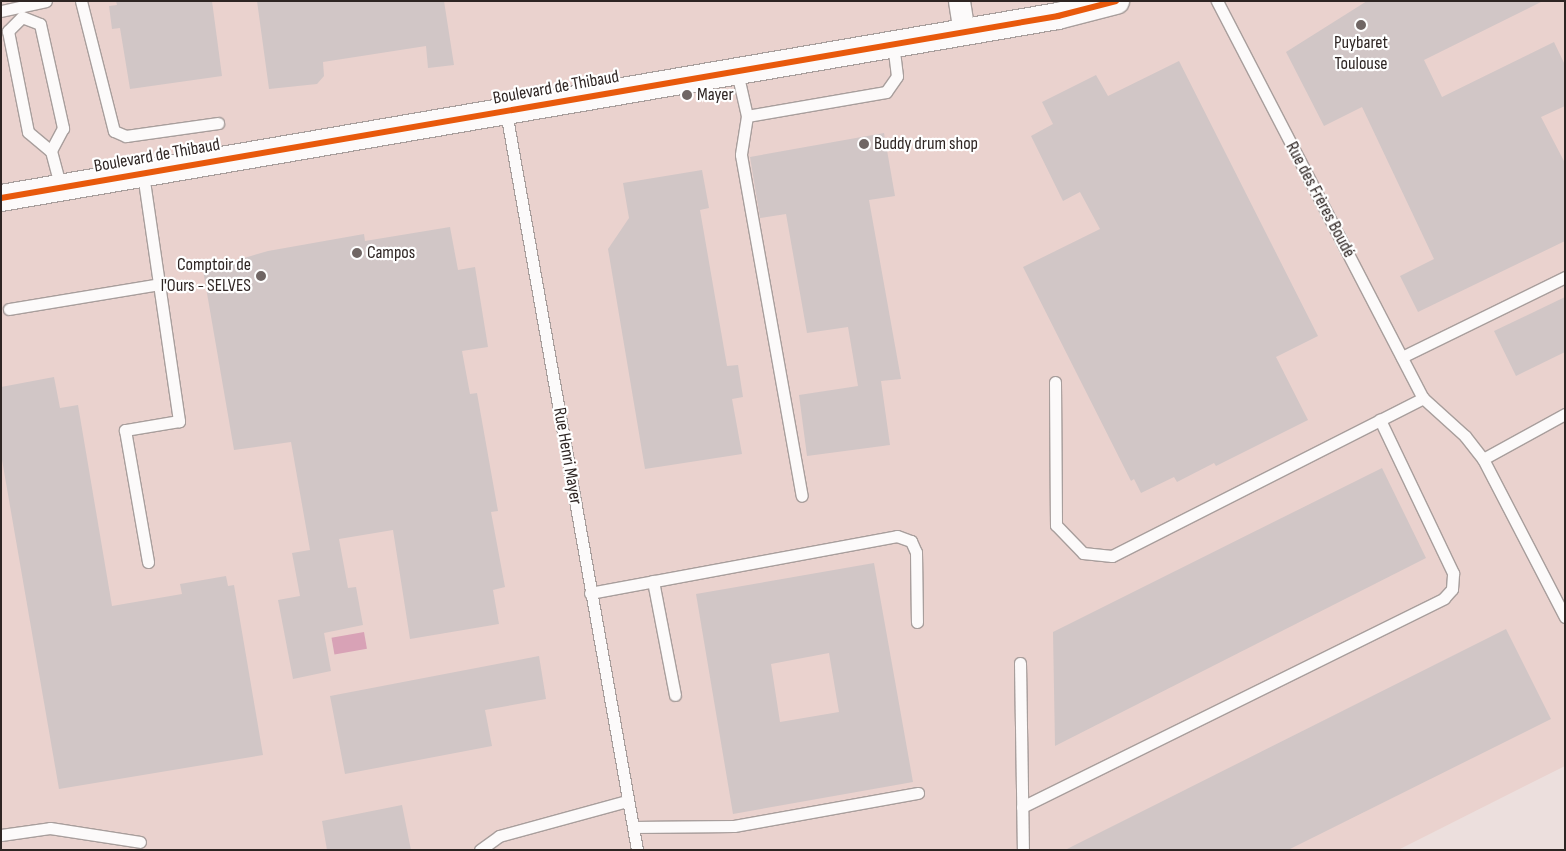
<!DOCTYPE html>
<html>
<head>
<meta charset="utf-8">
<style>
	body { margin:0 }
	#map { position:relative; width:1566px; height:851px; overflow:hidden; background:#ecdfdd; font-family:"Sofia Sans Condensed",sans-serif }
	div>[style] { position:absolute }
	.built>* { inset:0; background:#ead2ce }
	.water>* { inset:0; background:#d8a2b6; transform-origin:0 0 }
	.building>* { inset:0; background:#d1c6c6 }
	.roads { filter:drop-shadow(1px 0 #a89e9c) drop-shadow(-1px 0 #a89e9c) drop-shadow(0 1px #a89e9c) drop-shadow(0 -1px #a89e9c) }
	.service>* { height:11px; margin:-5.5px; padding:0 5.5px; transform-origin:5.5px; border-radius:5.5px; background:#fcfafa }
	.minor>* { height:21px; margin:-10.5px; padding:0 10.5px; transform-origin:10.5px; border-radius:10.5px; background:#fcfafa }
	.tertiary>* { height:26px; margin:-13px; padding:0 13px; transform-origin:13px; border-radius:13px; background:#fcfafa }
	.cycleway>* { height:6px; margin:-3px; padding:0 3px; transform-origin:3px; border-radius:3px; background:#e8590c }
	.dots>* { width:14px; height:14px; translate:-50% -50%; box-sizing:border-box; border:2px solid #fff; border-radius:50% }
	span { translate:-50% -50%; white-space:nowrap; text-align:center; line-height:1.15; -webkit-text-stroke:4.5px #fff; paint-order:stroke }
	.poi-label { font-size:18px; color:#2e2523 }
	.left { translate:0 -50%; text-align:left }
	.right { translate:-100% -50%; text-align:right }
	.street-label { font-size:18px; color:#2e2523 }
	.frame { position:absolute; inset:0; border:2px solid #2e2523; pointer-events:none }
</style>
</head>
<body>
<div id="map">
	<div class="built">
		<i style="clip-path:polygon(1px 1px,1565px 1px,1565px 766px,1398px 850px,1px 850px)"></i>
	</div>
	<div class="water">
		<i style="left:364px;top:632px;width:17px;height:33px;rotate:80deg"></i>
	</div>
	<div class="building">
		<i style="clip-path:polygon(116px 1px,212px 1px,222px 76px,130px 89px,120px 28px,112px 29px,109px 6px,117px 5px)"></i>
		<i style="clip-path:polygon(257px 1px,444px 1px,454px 65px,428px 68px,426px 46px,323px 62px,324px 76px,317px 84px,269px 89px)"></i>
		<i style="clip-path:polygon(1367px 1px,1543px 1px,1424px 60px,1442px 97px,1554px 42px,1565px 65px,1565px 106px,1541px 117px,1565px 163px,1565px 241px,1418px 312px,1400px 276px,1434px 259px,1362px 107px,1324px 126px,1286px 52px)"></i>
		<i style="clip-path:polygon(1179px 61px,1318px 336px,1276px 357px,1308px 420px,1216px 466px,1214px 463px,1177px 482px,1174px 477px,1141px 493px,1134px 479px,1131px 481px,1023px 267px,1100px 229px,1080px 192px,1063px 201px,1031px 136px,1053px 124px,1042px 102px,1096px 75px,1108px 96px)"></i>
		<i style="clip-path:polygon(884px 133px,895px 196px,869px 200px,901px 379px,881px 381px,890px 445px,807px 456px,799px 395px,858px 386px,848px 327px,807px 333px,786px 214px,760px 218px,750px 157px)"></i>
		<i style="clip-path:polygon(702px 170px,709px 208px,700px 210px,727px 366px,738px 365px,743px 397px,732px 399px,742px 454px,645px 469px,608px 249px,629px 218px,623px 183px)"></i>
		<i style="clip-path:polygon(450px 227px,458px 270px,475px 267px,488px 347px,462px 351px,470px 394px,477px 393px,498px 511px,491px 512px,505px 587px,493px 590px,499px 624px,410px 639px,393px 530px,339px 539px,348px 588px,356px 587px,363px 625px,324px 633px,331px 671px,293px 679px,278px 600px,300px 596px,292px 553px,310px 550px,291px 442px,234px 450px,203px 270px,268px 251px,364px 234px,365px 241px)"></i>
		<i style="clip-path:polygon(1565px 297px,1565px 352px,1516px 376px,1494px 331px)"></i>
		<i style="clip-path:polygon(54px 377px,60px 408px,78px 405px,112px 606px,182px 594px,180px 584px,226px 576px,228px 586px,234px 585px,263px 755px,59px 789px,1px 454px,1px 387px)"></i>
		<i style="clip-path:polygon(1382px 468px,1426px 558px,1055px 746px,1053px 632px)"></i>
		<i style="clip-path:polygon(evenodd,874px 563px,913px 782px,733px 814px,696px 594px,874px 563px,829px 653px,839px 712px,780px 722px,771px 664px,829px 653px)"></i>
		<i style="clip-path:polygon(1506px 629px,1551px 719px,1288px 850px,1065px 850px)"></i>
		<i style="clip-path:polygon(539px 656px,546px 699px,485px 710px,492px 746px,345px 774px,330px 696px)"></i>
		<i style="clip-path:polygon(402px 805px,411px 850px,327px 850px,322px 821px)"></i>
	</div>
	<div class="roads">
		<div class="service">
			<i style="left:81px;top:1px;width:134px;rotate:75.8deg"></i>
			<i style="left:114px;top:131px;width:13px;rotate:23deg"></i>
			<i style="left:126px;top:136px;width:93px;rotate:-8deg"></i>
			<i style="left:1217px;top:1px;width:447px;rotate:62.6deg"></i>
			<i style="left:1423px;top:398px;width:57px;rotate:42.1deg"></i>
			<i style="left:1465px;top:436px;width:29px;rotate:52deg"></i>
			<i style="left:1483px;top:459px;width:178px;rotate:62.6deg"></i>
			<i style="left:1px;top:11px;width:46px;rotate:-12.5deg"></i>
			<i style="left:22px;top:17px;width:20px;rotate:135deg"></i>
			<i style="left:8px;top:31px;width:103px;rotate:78.8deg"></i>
			<i style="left:28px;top:132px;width:30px;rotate:40deg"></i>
			<i style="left:51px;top:151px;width:38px;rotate:75deg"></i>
			<i style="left:22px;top:17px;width:19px;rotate:21deg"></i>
			<i style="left:40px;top:24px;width:107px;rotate:77.5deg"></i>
			<i style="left:63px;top:128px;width:26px;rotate:118deg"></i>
			<i style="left:737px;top:72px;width:45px;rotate:77.2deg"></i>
			<i style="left:747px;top:116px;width:39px;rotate:99deg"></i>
			<i style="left:741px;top:155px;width:346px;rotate:79.9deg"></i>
			<i style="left:506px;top:112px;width:750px;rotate:79.93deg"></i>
			<i style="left:747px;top:116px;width:141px;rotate:-9.8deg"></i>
			<i style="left:886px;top:92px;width:19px;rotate:-55deg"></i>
			<i style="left:897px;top:76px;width:31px;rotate:-97deg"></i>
			<i style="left:143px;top:174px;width:250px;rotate:81.7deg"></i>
			<i style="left:179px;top:421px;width:55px;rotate:170.5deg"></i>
			<i style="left:125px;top:430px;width:134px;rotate:80.1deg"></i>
			<i style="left:9px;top:309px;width:153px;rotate:-9.4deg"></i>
			<i style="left:1402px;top:357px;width:182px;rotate:-26.1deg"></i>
			<i style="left:1055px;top:382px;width:143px;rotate:89.6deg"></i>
			<i style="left:1056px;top:525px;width:39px;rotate:46deg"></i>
			<i style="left:1083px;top:553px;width:29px;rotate:6deg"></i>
			<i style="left:1112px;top:556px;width:349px;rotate:-26.9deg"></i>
			<i style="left:1483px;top:459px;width:94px;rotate:-28.8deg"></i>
			<i style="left:653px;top:581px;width:116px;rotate:79.1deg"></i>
			<i style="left:590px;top:593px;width:312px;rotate:-10.5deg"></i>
			<i style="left:897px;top:536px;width:15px;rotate:20deg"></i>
			<i style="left:911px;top:541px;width:12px;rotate:66deg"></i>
			<i style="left:916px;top:552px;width:70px;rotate:89.2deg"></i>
			<i style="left:1020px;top:663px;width:187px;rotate:89.1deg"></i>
			<i style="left:1022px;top:807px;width:471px;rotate:-26.3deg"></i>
			<i style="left:1444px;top:598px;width:12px;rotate:-48deg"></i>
			<i style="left:1452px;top:589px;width:16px;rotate:-86deg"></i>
			<i style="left:1453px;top:573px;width:170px;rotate:-115.5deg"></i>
			<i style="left:633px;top:827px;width:101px;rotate:-0.6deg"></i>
			<i style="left:734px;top:826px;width:187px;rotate:-10.2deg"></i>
			<i style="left:1px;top:835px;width:49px;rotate:-8.1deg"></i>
			<i style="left:50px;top:828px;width:91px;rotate:8.8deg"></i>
			<i style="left:480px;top:850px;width:24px;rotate:-36deg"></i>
			<i style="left:499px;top:836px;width:133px;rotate:-15.3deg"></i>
		</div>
		<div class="minor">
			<i style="left:959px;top:1px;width:31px;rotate:81deg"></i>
		</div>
		<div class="tertiary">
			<i style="left:1px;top:198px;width:1073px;rotate:-9.77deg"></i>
			<i style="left:1058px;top:16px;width:60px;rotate:-14.5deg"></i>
		</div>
	</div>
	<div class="cycleway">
		<i style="left:1px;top:198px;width:1073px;rotate:-9.77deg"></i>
		<i style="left:1058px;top:16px;width:60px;rotate:-14.5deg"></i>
	</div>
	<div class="dots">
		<i style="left:1361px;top:25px;background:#706664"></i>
		<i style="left:687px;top:95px;background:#706664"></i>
		<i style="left:864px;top:144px;background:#706664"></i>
		<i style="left:357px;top:253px;background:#706664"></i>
		<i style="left:261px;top:276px;background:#706664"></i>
	</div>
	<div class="poi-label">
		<span style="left:1361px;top:54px">Puybaret<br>Toulouse</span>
		<span class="left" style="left:697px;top:95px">Mayer</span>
		<span class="left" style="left:874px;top:144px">Buddy drum shop</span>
		<span class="left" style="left:367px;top:253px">Campos</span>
		<span class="right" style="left:251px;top:276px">Comptoir de<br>l'Ours - SELVES</span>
	</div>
	<div class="street-label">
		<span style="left:556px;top:88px;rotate:-10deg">Boulevard de Thibaud</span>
		<span style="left:157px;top:156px;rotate:-10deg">Boulevard de Thibaud</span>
		<span style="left:1320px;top:200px;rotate:62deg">Rue des Frères Boudé</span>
		<span style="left:567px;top:456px;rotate:80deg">Rue Henri Mayer</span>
	</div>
	<div class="frame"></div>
</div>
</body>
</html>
